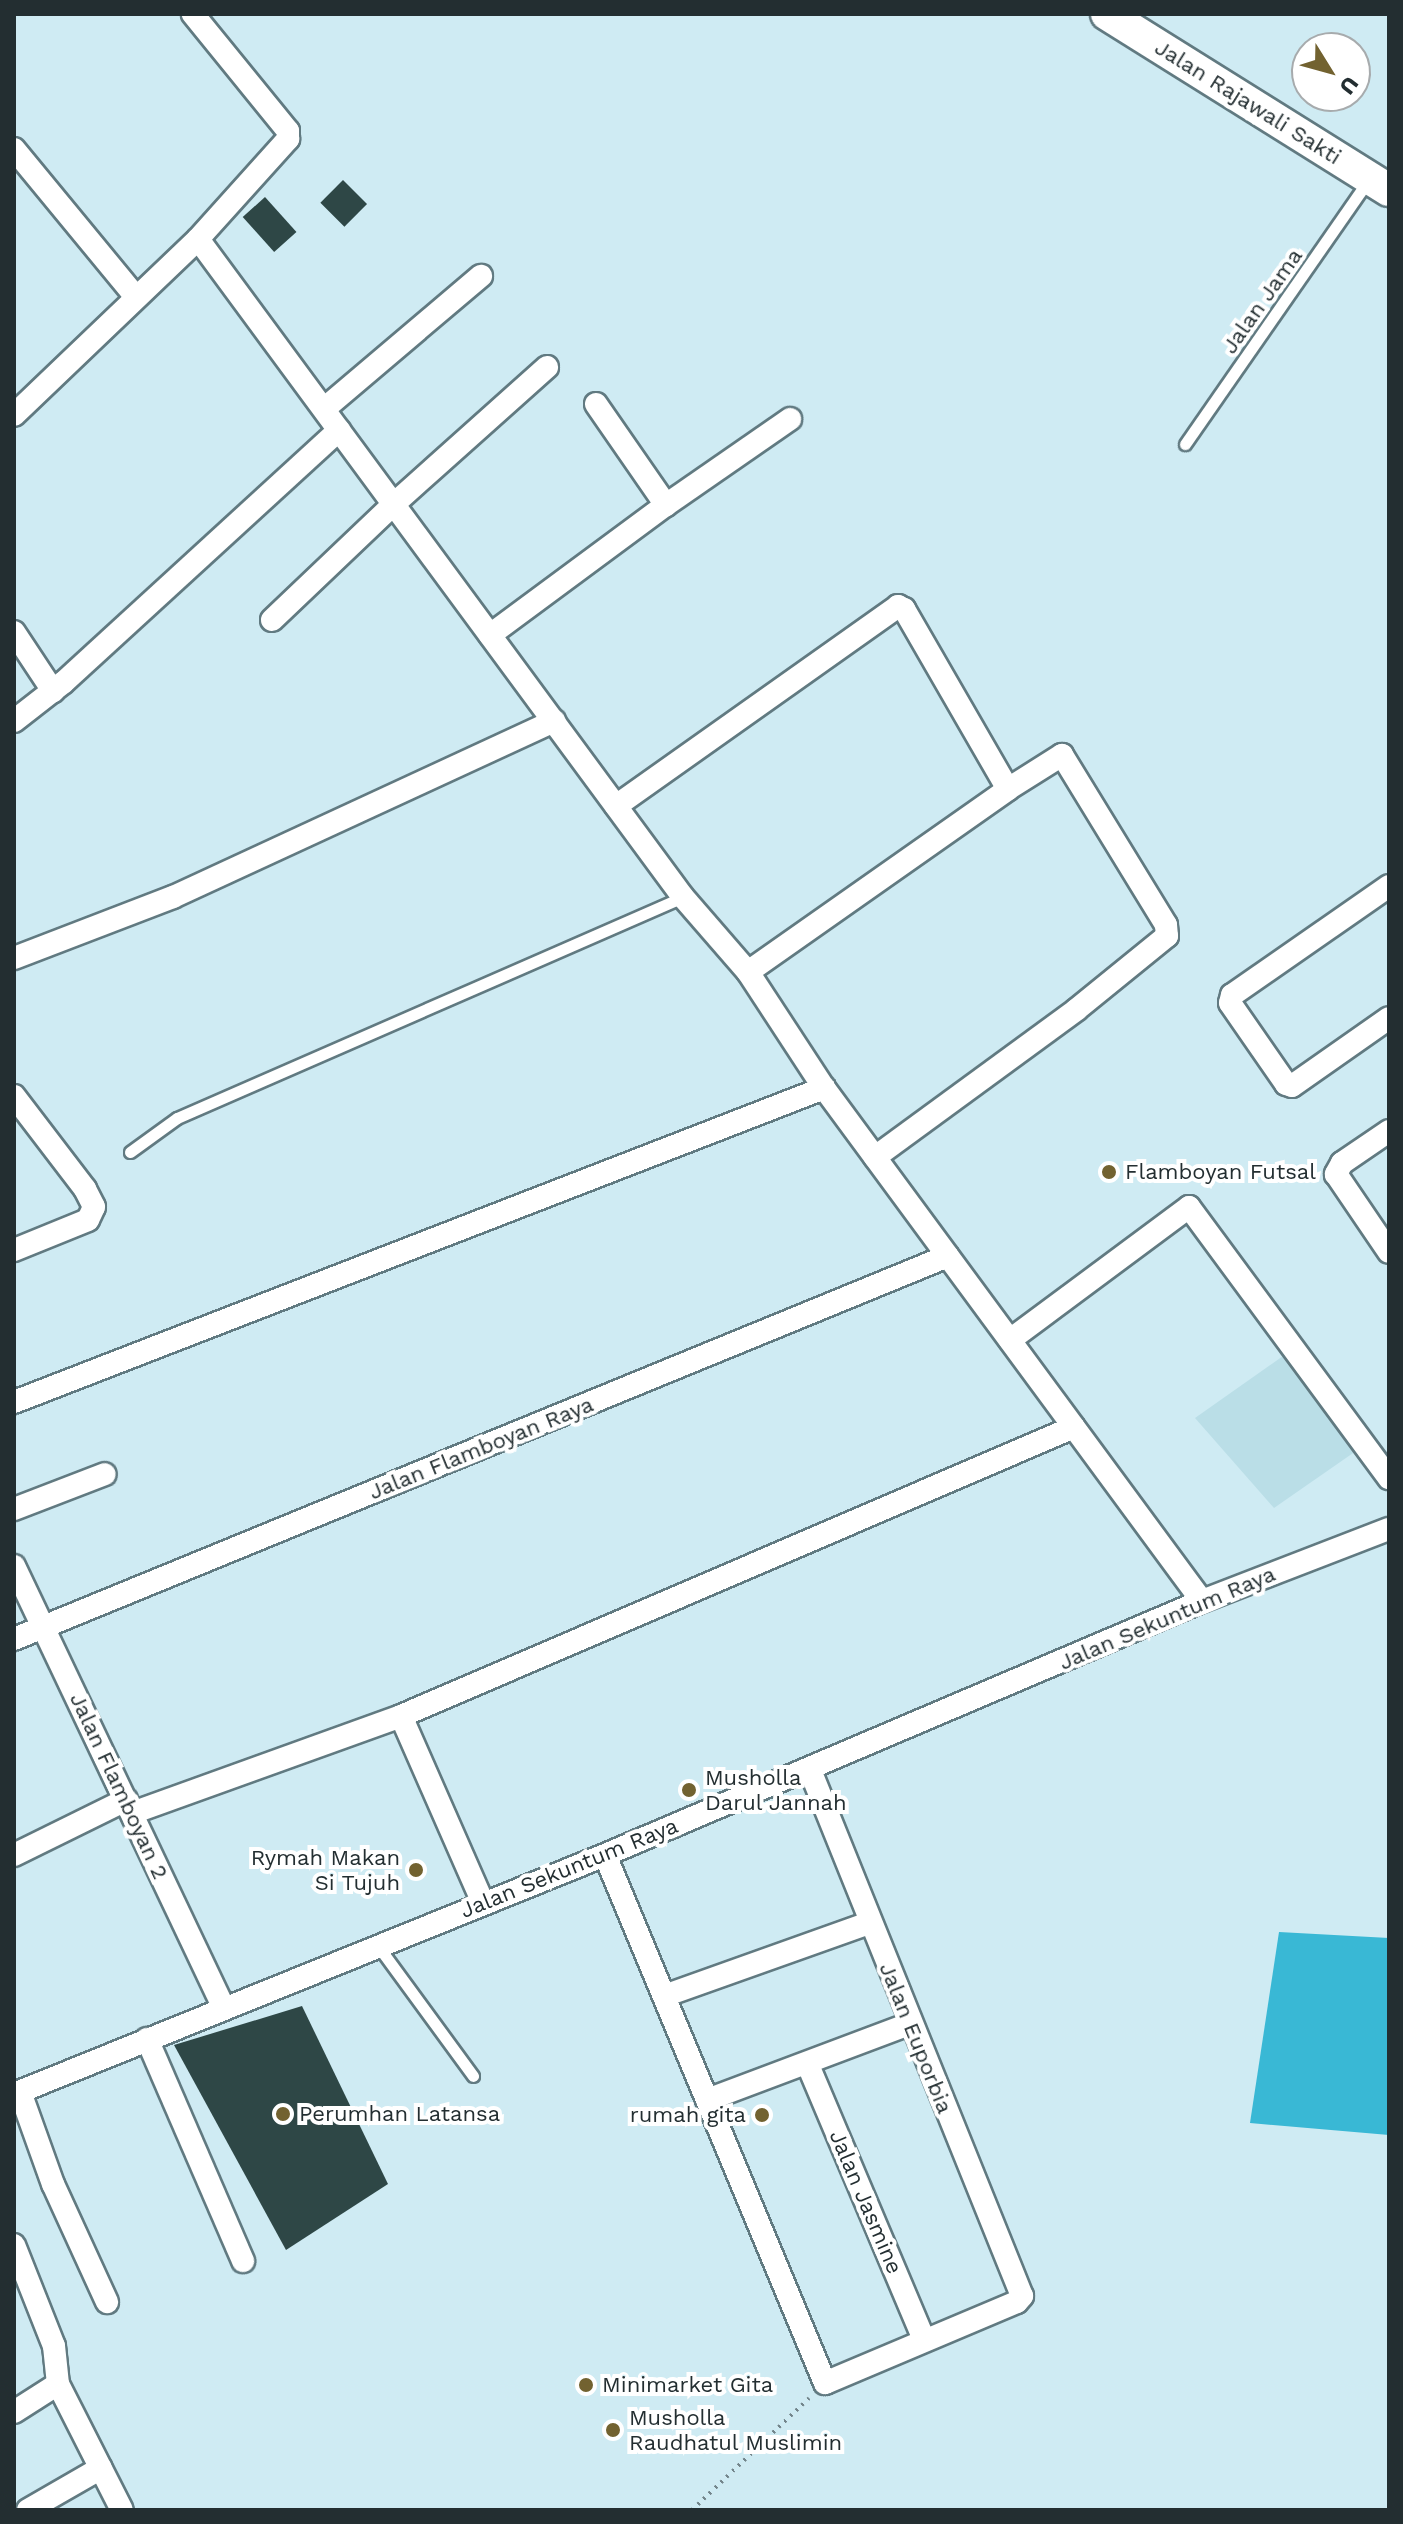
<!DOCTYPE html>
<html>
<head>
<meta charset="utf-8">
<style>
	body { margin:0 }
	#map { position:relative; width:1403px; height:2524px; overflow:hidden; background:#cfebf3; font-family:"Work Sans",sans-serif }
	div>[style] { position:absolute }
	.built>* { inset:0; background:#badee7 }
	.forest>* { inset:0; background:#39b8d5 }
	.building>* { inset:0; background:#2e4746; transform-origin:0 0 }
	.path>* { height:4px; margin-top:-2px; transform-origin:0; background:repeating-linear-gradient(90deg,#73858b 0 2px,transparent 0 8px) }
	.roads { filter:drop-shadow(2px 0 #617a81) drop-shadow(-2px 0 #617a81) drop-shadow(0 2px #617a81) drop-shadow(0 -2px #617a81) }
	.lane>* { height:11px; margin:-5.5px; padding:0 5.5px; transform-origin:5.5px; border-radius:5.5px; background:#fff }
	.street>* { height:22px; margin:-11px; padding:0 11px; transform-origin:11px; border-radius:11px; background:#fff }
	.secondary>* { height:32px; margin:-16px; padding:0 16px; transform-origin:16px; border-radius:16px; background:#fff }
	.dots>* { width:22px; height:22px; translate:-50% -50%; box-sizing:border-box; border:4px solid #fff; border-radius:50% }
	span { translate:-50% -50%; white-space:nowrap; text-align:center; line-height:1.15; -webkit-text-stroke:8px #fff; paint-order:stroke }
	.street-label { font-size:22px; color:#232e31 }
	.poi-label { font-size:22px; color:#232e31 }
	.left { translate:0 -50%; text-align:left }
	.right { translate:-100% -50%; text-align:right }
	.frame { position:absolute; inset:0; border:16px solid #232e31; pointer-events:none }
	.north { position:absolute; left:1291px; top:32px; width:80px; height:80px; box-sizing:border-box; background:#fff; border:2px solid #a7abad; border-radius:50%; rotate:127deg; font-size:22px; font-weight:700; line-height:32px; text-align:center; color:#232e31 }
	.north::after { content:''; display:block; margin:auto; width:28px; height:36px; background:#726230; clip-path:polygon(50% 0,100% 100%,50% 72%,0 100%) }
</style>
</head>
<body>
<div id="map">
	<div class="built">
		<i style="clip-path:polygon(1283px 1356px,1356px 1451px,1274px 1508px,1195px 1418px)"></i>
	</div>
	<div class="forest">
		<i style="clip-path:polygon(1279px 1932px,1389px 1938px,1389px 2135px,1250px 2123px)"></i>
	</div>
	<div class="building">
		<i style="left:343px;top:180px;width:34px;height:32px;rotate:45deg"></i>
		<i style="left:265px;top:197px;width:47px;height:30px;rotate:48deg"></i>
		<i style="clip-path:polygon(302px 2006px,388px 2184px,286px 2250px,174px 2045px)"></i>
	</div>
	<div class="path">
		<i style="left:692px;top:2510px;width:162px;rotate:-43.7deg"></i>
	</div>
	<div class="roads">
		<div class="lane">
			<i style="left:1185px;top:444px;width:323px;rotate:-55.2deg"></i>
			<i style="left:130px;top:1152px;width:58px;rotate:-35.9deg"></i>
			<i style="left:177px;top:1118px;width:552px;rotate:-23.59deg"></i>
			<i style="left:378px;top:1946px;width:161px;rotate:53.8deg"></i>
		</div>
		<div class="street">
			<i style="left:14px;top:149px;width:192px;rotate:50.5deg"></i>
			<i style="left:198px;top:239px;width:817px;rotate:53.61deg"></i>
			<i style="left:683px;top:897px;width:99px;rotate:49.1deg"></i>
			<i style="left:748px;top:972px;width:139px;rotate:56.8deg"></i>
			<i style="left:824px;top:1088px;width:637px;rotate:53.62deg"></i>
			<i style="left:596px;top:404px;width:123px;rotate:55.3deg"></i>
			<i style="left:324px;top:409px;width:206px;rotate:-40.3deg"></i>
			<i style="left:14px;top:415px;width:255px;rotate:-43.7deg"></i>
			<i style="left:198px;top:239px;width:135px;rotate:-48deg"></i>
			<i style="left:288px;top:139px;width:8px;rotate:-90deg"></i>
			<i style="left:288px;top:131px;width:151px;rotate:-129.1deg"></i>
			<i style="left:272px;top:620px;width:170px;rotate:-43.6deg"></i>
			<i style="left:395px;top:503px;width:204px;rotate:-41.8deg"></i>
			<i style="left:14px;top:632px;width:71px;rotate:56.5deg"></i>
			<i style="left:490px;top:635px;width:219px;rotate:-36.5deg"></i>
			<i style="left:666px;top:505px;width:151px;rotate:-34.7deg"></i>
			<i style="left:14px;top:721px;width:63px;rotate:-38deg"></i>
			<i style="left:64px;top:682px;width:373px;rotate:-42.5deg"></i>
			<i style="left:616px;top:806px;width:346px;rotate:-35.3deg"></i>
			<i style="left:898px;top:606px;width:7px;rotate:27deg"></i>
			<i style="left:904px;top:609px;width:208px;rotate:60deg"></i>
			<i style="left:1389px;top:886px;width:191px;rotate:145.2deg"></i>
			<i style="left:1232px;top:995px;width:8px;rotate:104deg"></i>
			<i style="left:1230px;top:1003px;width:98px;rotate:55.3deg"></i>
			<i style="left:1286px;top:1084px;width:6px;rotate:18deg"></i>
			<i style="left:1292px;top:1086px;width:118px;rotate:-35deg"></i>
			<i style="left:14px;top:958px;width:170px;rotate:-21deg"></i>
			<i style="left:173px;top:897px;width:420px;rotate:-24.8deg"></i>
			<i style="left:748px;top:972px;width:318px;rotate:-35.1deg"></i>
			<i style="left:1008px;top:789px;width:64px;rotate:-32.2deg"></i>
			<i style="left:1062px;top:755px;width:199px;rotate:58.5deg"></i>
			<i style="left:1166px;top:925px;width:11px;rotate:85deg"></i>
			<i style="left:1167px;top:936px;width:117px;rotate:140.9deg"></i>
			<i style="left:1076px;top:1010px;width:249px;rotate:143.8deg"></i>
			<i style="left:14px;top:1096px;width:117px;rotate:52.6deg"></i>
			<i style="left:85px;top:1189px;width:20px;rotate:63deg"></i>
			<i style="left:94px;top:1207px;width:14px;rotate:115deg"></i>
			<i style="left:88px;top:1220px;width:80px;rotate:157.9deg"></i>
			<i style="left:1389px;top:1131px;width:57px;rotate:145.8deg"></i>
			<i style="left:1342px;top:1163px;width:13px;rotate:119deg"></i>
			<i style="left:1336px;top:1174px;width:94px;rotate:55.8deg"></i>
			<i style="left:1010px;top:1340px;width:223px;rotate:-36.6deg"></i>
			<i style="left:1189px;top:1207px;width:337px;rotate:53.6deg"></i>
			<i style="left:14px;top:1402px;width:869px;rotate:-21.19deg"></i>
			<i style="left:14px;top:1509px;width:97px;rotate:-21deg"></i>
			<i style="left:14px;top:1566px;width:489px;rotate:64.6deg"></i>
			<i style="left:14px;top:1639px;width:1009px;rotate:-22.3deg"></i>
			<i style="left:401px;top:1716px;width:204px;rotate:66.3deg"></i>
			<i style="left:132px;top:1813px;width:286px;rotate:-19.8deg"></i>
			<i style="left:401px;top:1716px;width:732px;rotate:-23.24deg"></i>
			<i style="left:14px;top:1855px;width:125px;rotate:-26.2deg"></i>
			<i style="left:605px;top:1855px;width:572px;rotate:67.38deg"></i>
			<i style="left:825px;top:2383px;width:208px;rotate:-22.9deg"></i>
			<i style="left:1017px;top:2302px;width:8px;rotate:-50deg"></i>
			<i style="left:1022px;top:2296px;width:567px;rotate:-111.95deg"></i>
			<i style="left:664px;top:1996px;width:218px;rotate:-19.6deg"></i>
			<i style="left:147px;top:2039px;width:242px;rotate:66.6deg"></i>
			<i style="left:808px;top:2065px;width:298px;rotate:67.1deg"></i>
			<i style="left:20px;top:2092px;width:98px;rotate:70.3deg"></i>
			<i style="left:53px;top:2184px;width:130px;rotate:65.4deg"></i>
			<i style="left:14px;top:2094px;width:637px;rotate:-22.02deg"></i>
			<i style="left:605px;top:1855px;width:649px;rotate:-23.05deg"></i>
			<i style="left:1202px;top:1601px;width:200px;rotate:-21.1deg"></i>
			<i style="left:707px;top:2100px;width:216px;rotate:-20.6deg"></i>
			<i style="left:14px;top:2245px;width:109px;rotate:68.4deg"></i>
			<i style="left:54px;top:2346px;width:38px;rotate:84deg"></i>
			<i style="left:58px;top:2384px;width:141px;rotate:63.1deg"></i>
			<i style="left:14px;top:2412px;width:52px;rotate:-32.5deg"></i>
			<i style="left:28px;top:2510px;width:84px;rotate:-29.9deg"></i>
		</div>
		<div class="secondary">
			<i style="left:1107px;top:14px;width:332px;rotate:32deg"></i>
		</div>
	</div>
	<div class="dots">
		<i style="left:1109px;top:1172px;background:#726230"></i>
		<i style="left:689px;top:1790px;background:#726230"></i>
		<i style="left:416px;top:1870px;background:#726230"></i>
		<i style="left:283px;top:2114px;background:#726230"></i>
		<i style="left:762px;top:2115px;background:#726230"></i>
		<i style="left:586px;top:2385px;background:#726230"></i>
		<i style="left:613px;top:2430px;background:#726230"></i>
	</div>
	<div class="street-label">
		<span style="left:1248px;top:102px;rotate:32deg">Jalan Rajawali Sakti</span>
		<span style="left:1262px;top:301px;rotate:-55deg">Jalan Jama</span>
		<span style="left:481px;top:1448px;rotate:-22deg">Jalan Flamboyan Raya</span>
		<span style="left:1167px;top:1618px;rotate:-23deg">Jalan Sekuntum Raya</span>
		<span style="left:119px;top:1786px;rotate:65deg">Jalan Flamboyan 2</span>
		<span style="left:569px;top:1868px;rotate:-22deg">Jalan Sekuntum Raya</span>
		<span style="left:916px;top:2038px;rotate:68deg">Jalan Euporbia</span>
		<span style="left:866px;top:2202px;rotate:67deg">Jalan Jasmine</span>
	</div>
	<div class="poi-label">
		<span class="left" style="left:1125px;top:1172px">Flamboyan Futsal</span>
		<span class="left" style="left:705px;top:1790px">Musholla<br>Darul Jannah</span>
		<span class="right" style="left:400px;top:1870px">Rymah Makan<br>Si Tujuh</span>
		<span class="left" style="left:299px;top:2114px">Perumhan Latansa</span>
		<span class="right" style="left:746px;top:2115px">rumah gita</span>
		<span class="left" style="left:602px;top:2385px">Minimarket Gita</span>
		<span class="left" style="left:629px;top:2430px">Musholla<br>Raudhatul Muslimin</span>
	</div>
	<div class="frame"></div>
	<div class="north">U</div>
</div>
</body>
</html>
